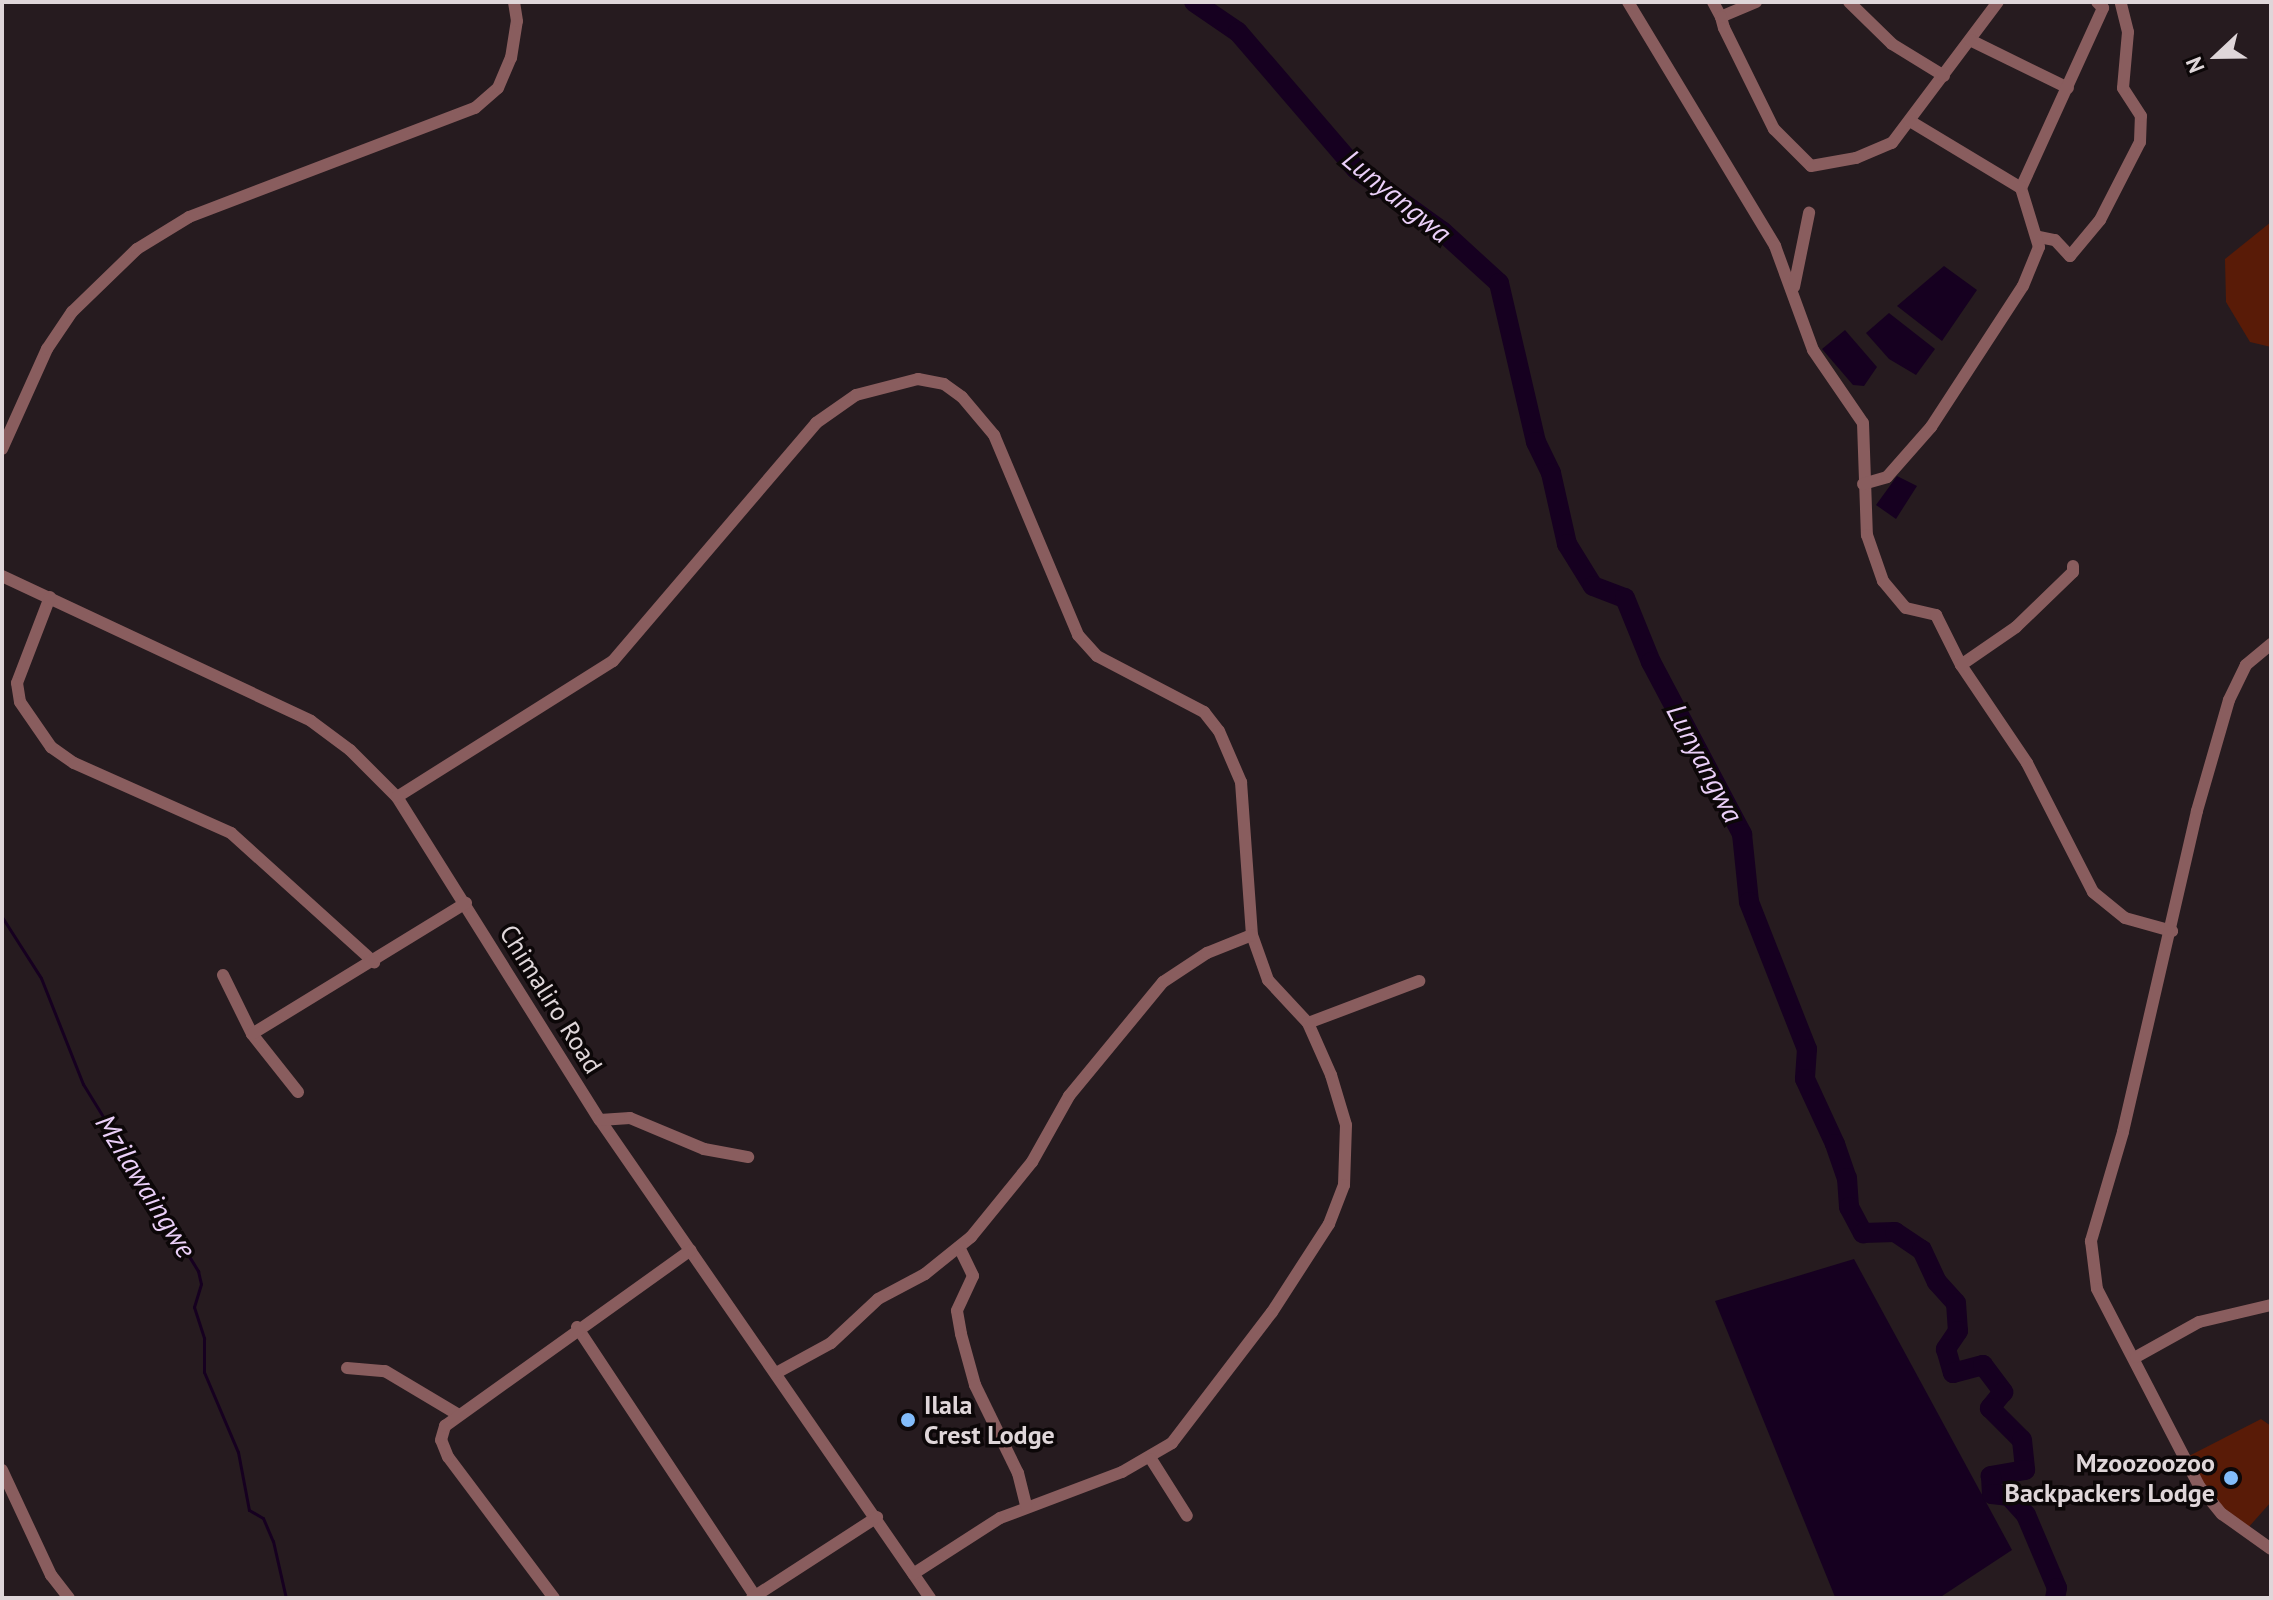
<!DOCTYPE html>
<html>
<head>
<meta charset="utf-8">
<style>
	body { margin:0 }
	#map { position:relative; width:2273px; height:1600px; overflow:hidden; background:#261b1f; font-family:"PT Sans",sans-serif }
	div>[style] { position:absolute }
	.green>* { inset:0; background:#591b07 }
	.water>* { inset:0; background:#160020 }
	.stream>* { height:3px; margin:-1.5px; padding:0 1.5px; transform-origin:1.5px; border-radius:1.5px; background:#160020 }
	.river>* { height:20px; margin:-10px; padding:0 10px; transform-origin:10px; border-radius:10px; background:#160020 }
	.minor>* { height:12px; margin:-6px; padding:0 6px; transform-origin:6px; border-radius:6px; background:#895d5e }
	.dots>* { width:22px; height:22px; translate:-50% -50%; box-sizing:border-box; border:4px solid #0c0708; border-radius:50% }
	span { translate:-50% -50%; white-space:nowrap; text-align:center; line-height:1.15; -webkit-text-stroke:7px #0c0708; paint-order:stroke }
	.street-label { font-size:26px; color:#dfd6d9 }
	.poi-label { font-size:26px; color:#dfd6d9; font-weight:700 }
	.left { translate:0 -50%; text-align:left }
	.right { translate:-100% -50%; text-align:right }
	.water-label { font-size:28px; color:#ebd0f9; font-style:italic }
	.frame { position:absolute; inset:0; border:4px solid #dfd6d9; pointer-events:none }
	.north { position:absolute; left:2177px; top:16px; width:80px; height:80px; -webkit-text-stroke:6px #0c0708; paint-order:stroke; rotate:248deg; font-size:22px; font-weight:700; line-height:32px; text-align:center; color:#dfd6d9 }
	.north::after { content:''; display:block; margin:auto; width:28px; height:36px; background:#dfd6d9; clip-path:polygon(50% 0,100% 100%,50% 72%,0 100%) }
</style>
</head>
<body>
<div id="map">
	<div class="green">
		<i style="clip-path:polygon(2271px 222px,2271px 347px,2250px 342px,2226px 302px,2225px 259px)"></i>
		<i style="clip-path:polygon(2261px 1419px,2271px 1426px,2271px 1502px,2247px 1529px,2220px 1508px,2187px 1457px)"></i>
	</div>
	<div class="water">
		<i style="clip-path:polygon(1944px 266px,1977px 290px,1942px 341px,1897px 306px)"></i>
		<i style="clip-path:polygon(1889px 313px,1935px 349px,1916px 375px,1889px 359px,1866px 333px)"></i>
		<i style="clip-path:polygon(1845px 330px,1877px 367px,1864px 386px,1853px 385px,1822px 349px)"></i>
		<i style="clip-path:polygon(1897px 476px,1917px 486px,1896px 519px,1876px 505px)"></i>
		<i style="clip-path:polygon(1854px 1259px,2012px 1550px,1939px 1598px,1835px 1597px,1715px 1301px)"></i>
	</div>
	<div class="stream">
		<i style="left:2px;top:917px;width:72px;rotate:57.4deg"></i>
		<i style="left:41px;top:978px;width:114px;rotate:68.4deg"></i>
		<i style="left:83px;top:1084px;width:220px;rotate:58.4deg"></i>
		<i style="left:198px;top:1271px;width:13px;rotate:77deg"></i>
		<i style="left:201px;top:1284px;width:24px;rotate:107deg"></i>
		<i style="left:194px;top:1307px;width:33px;rotate:72deg"></i>
		<i style="left:204px;top:1338px;width:34px;rotate:90deg"></i>
		<i style="left:204px;top:1372px;width:87px;rotate:67deg"></i>
		<i style="left:238px;top:1452px;width:59px;rotate:79.3deg"></i>
		<i style="left:249px;top:1510px;width:16px;rotate:30deg"></i>
		<i style="left:263px;top:1518px;width:25px;rotate:67deg"></i>
		<i style="left:273px;top:1541px;width:58px;rotate:77.2deg"></i>
	</div>
	<div class="river">
		<i style="left:1194px;top:2px;width:53px;rotate:34.3deg"></i>
		<i style="left:1238px;top:32px;width:181px;rotate:49.3deg"></i>
		<i style="left:1356px;top:169px;width:106px;rotate:35.8deg"></i>
		<i style="left:1442px;top:231px;width:77px;rotate:42.4deg"></i>
		<i style="left:1499px;top:283px;width:163px;rotate:76.9deg"></i>
		<i style="left:1536px;top:442px;width:34px;rotate:64deg"></i>
		<i style="left:1551px;top:473px;width:73px;rotate:77.3deg"></i>
		<i style="left:1567px;top:544px;width:49px;rotate:58.2deg"></i>
		<i style="left:1593px;top:586px;width:34px;rotate:21deg"></i>
		<i style="left:1625px;top:598px;width:69px;rotate:67.9deg"></i>
		<i style="left:1651px;top:662px;width:195px;rotate:62.1deg"></i>
		<i style="left:1742px;top:834px;width:68px;rotate:84.1deg"></i>
		<i style="left:1749px;top:902px;width:158px;rotate:68.5deg"></i>
		<i style="left:1807px;top:1049px;width:30px;rotate:94deg"></i>
		<i style="left:1805px;top:1079px;width:72px;rotate:65.2deg"></i>
		<i style="left:1835px;top:1144px;width:36px;rotate:71deg"></i>
		<i style="left:1847px;top:1178px;width:29px;rotate:86deg"></i>
		<i style="left:1849px;top:1207px;width:30px;rotate:62deg"></i>
		<i style="left:1863px;top:1233px;width:32px;rotate:-2deg"></i>
		<i style="left:1895px;top:1232px;width:32px;rotate:34deg"></i>
		<i style="left:1922px;top:1250px;width:35px;rotate:65deg"></i>
		<i style="left:1937px;top:1282px;width:28px;rotate:48deg"></i>
		<i style="left:1956px;top:1303px;width:28px;rotate:86deg"></i>
		<i style="left:1958px;top:1331px;width:22px;rotate:124deg"></i>
		<i style="left:1946px;top:1349px;width:25px;rotate:74deg"></i>
		<i style="left:1953px;top:1373px;width:31px;rotate:-15deg"></i>
		<i style="left:1983px;top:1365px;width:34px;rotate:53deg"></i>
		<i style="left:2003px;top:1392px;width:21px;rotate:129deg"></i>
		<i style="left:1990px;top:1408px;width:45px;rotate:45deg"></i>
		<i style="left:2022px;top:1440px;width:30px;rotate:84deg"></i>
		<i style="left:2025px;top:1470px;width:35px;rotate:170deg"></i>
		<i style="left:1991px;top:1476px;width:18px;rotate:87deg"></i>
		<i style="left:1992px;top:1494px;width:17px;rotate:7deg"></i>
		<i style="left:2009px;top:1496px;width:25px;rotate:48deg"></i>
		<i style="left:2026px;top:1515px;width:79px;rotate:67deg"></i>
		<i style="left:2057px;top:1588px;width:10px;rotate:101deg"></i>
	</div>
	<div class="minor">
		<i style="left:1628px;top:2px;width:285px;rotate:58.9deg"></i>
		<i style="left:1775px;top:246px;width:111px;rotate:69.9deg"></i>
		<i style="left:1813px;top:350px;width:88px;rotate:55.6deg"></i>
		<i style="left:1863px;top:423px;width:112px;rotate:88deg"></i>
		<i style="left:1867px;top:535px;width:49px;rotate:70.8deg"></i>
		<i style="left:1883px;top:581px;width:35px;rotate:50deg"></i>
		<i style="left:1906px;top:608px;width:31px;rotate:13deg"></i>
		<i style="left:1936px;top:615px;width:56px;rotate:63.4deg"></i>
		<i style="left:1961px;top:665px;width:118px;rotate:56deg"></i>
		<i style="left:2027px;top:763px;width:145px;rotate:62.9deg"></i>
		<i style="left:2093px;top:892px;width:41px;rotate:39.1deg"></i>
		<i style="left:2125px;top:918px;width:49px;rotate:15.5deg"></i>
		<i style="left:1713px;top:2px;width:17px;rotate:62deg"></i>
		<i style="left:1756px;top:2px;width:38px;rotate:157deg"></i>
		<i style="left:1721px;top:17px;width:11px;rotate:75deg"></i>
		<i style="left:1724px;top:28px;width:113px;rotate:63.7deg"></i>
		<i style="left:1774px;top:129px;width:52px;rotate:45deg"></i>
		<i style="left:1811px;top:166px;width:46px;rotate:-10.1deg"></i>
		<i style="left:1856px;top:158px;width:39px;rotate:-23deg"></i>
		<i style="left:1892px;top:143px;width:176px;rotate:-53.1deg"></i>
		<i style="left:1849px;top:2px;width:60px;rotate:44.3deg"></i>
		<i style="left:1892px;top:44px;width:61px;rotate:31.6deg"></i>
		<i style="left:1970px;top:40px;width:109px;rotate:26.1deg"></i>
		<i style="left:2021px;top:188px;width:198px;rotate:-65.5deg"></i>
		<i style="left:2103px;top:8px;width:8px;rotate:-135deg"></i>
		<i style="left:2039px;top:237px;width:16px;rotate:11deg"></i>
		<i style="left:2055px;top:240px;width:22px;rotate:47deg"></i>
		<i style="left:2070px;top:256px;width:47px;rotate:-50.2deg"></i>
		<i style="left:2100px;top:220px;width:88px;rotate:-62.9deg"></i>
		<i style="left:2140px;top:142px;width:26px;rotate:-88deg"></i>
		<i style="left:2141px;top:116px;width:33px;rotate:-123deg"></i>
		<i style="left:2123px;top:88px;width:56px;rotate:-84.9deg"></i>
		<i style="left:2128px;top:32px;width:29px;rotate:-104deg"></i>
		<i style="left:1794px;top:287px;width:76px;rotate:-78.5deg"></i>
		<i style="left:2px;top:449px;width:110px;rotate:-65.8deg"></i>
		<i style="left:47px;top:349px;width:45px;rotate:-56deg"></i>
		<i style="left:72px;top:312px;width:91px;rotate:-44.1deg"></i>
		<i style="left:137px;top:249px;width:61px;rotate:-31.6deg"></i>
		<i style="left:189px;top:217px;width:306px;rotate:-20.9deg"></i>
		<i style="left:475px;top:108px;width:30px;rotate:-41deg"></i>
		<i style="left:498px;top:88px;width:33px;rotate:-67deg"></i>
		<i style="left:511px;top:58px;width:37px;rotate:-81deg"></i>
		<i style="left:517px;top:21px;width:19px;rotate:-99deg"></i>
		<i style="left:1863px;top:484px;width:25px;rotate:-16deg"></i>
		<i style="left:1887px;top:477px;width:67px;rotate:-48.7deg"></i>
		<i style="left:1931px;top:427px;width:168px;rotate:-56.9deg"></i>
		<i style="left:2023px;top:286px;width:42px;rotate:-67.7deg"></i>
		<i style="left:2039px;top:247px;width:62px;rotate:-107deg"></i>
		<i style="left:2021px;top:188px;width:130px;rotate:-148.9deg"></i>
		<i style="left:2px;top:576px;width:341px;rotate:25.1deg"></i>
		<i style="left:311px;top:721px;width:49px;rotate:36.6deg"></i>
		<i style="left:350px;top:750px;width:66px;rotate:45deg"></i>
		<i style="left:397px;top:797px;width:381px;rotate:57.9deg"></i>
		<i style="left:600px;top:1120px;width:581px;rotate:55.38deg"></i>
		<i style="left:50px;top:597px;width:92px;rotate:111deg"></i>
		<i style="left:17px;top:683px;width:19px;rotate:81deg"></i>
		<i style="left:20px;top:702px;width:55px;rotate:55.4deg"></i>
		<i style="left:51px;top:747px;width:28px;rotate:35deg"></i>
		<i style="left:74px;top:763px;width:172px;rotate:24deg"></i>
		<i style="left:231px;top:833px;width:193px;rotate:42.1deg"></i>
		<i style="left:2271px;top:644px;width:33px;rotate:140deg"></i>
		<i style="left:2246px;top:665px;width:39px;rotate:116deg"></i>
		<i style="left:2229px;top:700px;width:116px;rotate:106.1deg"></i>
		<i style="left:2197px;top:811px;width:329px;rotate:103deg"></i>
		<i style="left:2123px;top:1132px;width:114px;rotate:106.4deg"></i>
		<i style="left:2091px;top:1241px;width:48px;rotate:82.9deg"></i>
		<i style="left:2097px;top:1289px;width:222px;rotate:62.6deg"></i>
		<i style="left:2199px;top:1486px;width:36px;rotate:51deg"></i>
		<i style="left:2222px;top:1514px;width:60px;rotate:35.5deg"></i>
		<i style="left:1961px;top:665px;width:67px;rotate:-34.6deg"></i>
		<i style="left:2016px;top:627px;width:79px;rotate:-44deg"></i>
		<i style="left:2073px;top:572px;width:6px;rotate:-90deg"></i>
		<i style="left:397px;top:797px;width:255px;rotate:-32.2deg"></i>
		<i style="left:613px;top:661px;width:313px;rotate:-49.5deg"></i>
		<i style="left:816px;top:423px;width:49px;rotate:-35deg"></i>
		<i style="left:856px;top:395px;width:64px;rotate:-14.5deg"></i>
		<i style="left:918px;top:379px;width:26px;rotate:11deg"></i>
		<i style="left:944px;top:384px;width:22px;rotate:36deg"></i>
		<i style="left:962px;top:397px;width:50px;rotate:49.9deg"></i>
		<i style="left:994px;top:435px;width:217px;rotate:67.2deg"></i>
		<i style="left:1078px;top:635px;width:28px;rotate:48deg"></i>
		<i style="left:1097px;top:656px;width:121px;rotate:27.6deg"></i>
		<i style="left:1204px;top:712px;width:24px;rotate:52deg"></i>
		<i style="left:1219px;top:731px;width:56px;rotate:66.7deg"></i>
		<i style="left:1241px;top:782px;width:153px;rotate:85.9deg"></i>
		<i style="left:1252px;top:935px;width:48px;rotate:70.4deg"></i>
		<i style="left:1268px;top:980px;width:59px;rotate:47.1deg"></i>
		<i style="left:1308px;top:1023px;width:57px;rotate:66.1deg"></i>
		<i style="left:1331px;top:1075px;width:52px;rotate:73.3deg"></i>
		<i style="left:1346px;top:1125px;width:60px;rotate:91.9deg"></i>
		<i style="left:1344px;top:1185px;width:42px;rotate:111deg"></i>
		<i style="left:1329px;top:1224px;width:105px;rotate:122.9deg"></i>
		<i style="left:1272px;top:1312px;width:165px;rotate:127.4deg"></i>
		<i style="left:1172px;top:1443px;width:58px;rotate:149.9deg"></i>
		<i style="left:1122px;top:1472px;width:130px;rotate:159.3deg"></i>
		<i style="left:1000px;top:1518px;width:103px;rotate:147.2deg"></i>
		<i style="left:223px;top:975px;width:66px;rotate:63.8deg"></i>
		<i style="left:1308px;top:1023px;width:119px;rotate:-20.7deg"></i>
		<i style="left:298px;top:1092px;width:74px;rotate:-128.4deg"></i>
		<i style="left:252px;top:1034px;width:251px;rotate:-31.5deg"></i>
		<i style="left:600px;top:1120px;width:30px;rotate:-4deg"></i>
		<i style="left:630px;top:1118px;width:80px;rotate:22.7deg"></i>
		<i style="left:704px;top:1149px;width:45px;rotate:10.3deg"></i>
		<i style="left:959px;top:1247px;width:32px;rotate:64deg"></i>
		<i style="left:973px;top:1276px;width:38px;rotate:115deg"></i>
		<i style="left:957px;top:1311px;width:23px;rotate:80deg"></i>
		<i style="left:961px;top:1334px;width:53px;rotate:74.6deg"></i>
		<i style="left:975px;top:1385px;width:98px;rotate:64deg"></i>
		<i style="left:1018px;top:1473px;width:34px;rotate:76deg"></i>
		<i style="left:577px;top:1327px;width:323px;rotate:56.5deg"></i>
		<i style="left:2136px;top:1357px;width:72px;rotate:-29.1deg"></i>
		<i style="left:2199px;top:1322px;width:74px;rotate:-13.3deg"></i>
		<i style="left:347px;top:1368px;width:38px;rotate:5deg"></i>
		<i style="left:385px;top:1371px;width:84px;rotate:30.8deg"></i>
		<i style="left:778px;top:1372px;width:60px;rotate:-28.7deg"></i>
		<i style="left:831px;top:1343px;width:64px;rotate:-43.1deg"></i>
		<i style="left:878px;top:1299px;width:53px;rotate:-28deg"></i>
		<i style="left:925px;top:1274px;width:59px;rotate:-38.8deg"></i>
		<i style="left:971px;top:1237px;width:97px;rotate:-50.9deg"></i>
		<i style="left:1032px;top:1162px;width:76px;rotate:-60.7deg"></i>
		<i style="left:1069px;top:1096px;width:148px;rotate:-50.5deg"></i>
		<i style="left:1163px;top:982px;width:53px;rotate:-33.4deg"></i>
		<i style="left:1207px;top:953px;width:48px;rotate:-21.8deg"></i>
		<i style="left:1151px;top:1459px;width:67px;rotate:57.7deg"></i>
		<i style="left:2px;top:1470px;width:116px;rotate:65deg"></i>
		<i style="left:51px;top:1575px;width:29px;rotate:52deg"></i>
		<i style="left:554px;top:1598px;width:176px;rotate:-126.9deg"></i>
		<i style="left:448px;top:1457px;width:18px;rotate:-112deg"></i>
		<i style="left:441px;top:1440px;width:15px;rotate:-74deg"></i>
		<i style="left:445px;top:1426px;width:302px;rotate:-35.6deg"></i>
		<i style="left:752px;top:1598px;width:149px;rotate:-32.9deg"></i>
	</div>
	<div class="dots">
		<i style="left:908px;top:1420px;background:#82bcfa"></i>
		<i style="left:2231px;top:1478px;background:#82bcfa"></i>
	</div>
	<div class="street-label">
		<span style="left:551px;top:999px;rotate:58deg">Chimaliro Road</span>
	</div>
	<div class="poi-label">
		<span class="left" style="left:924px;top:1420px">Ilala<br>Crest Lodge</span>
		<span class="right" style="left:2215px;top:1478px">Mzoozoozoo<br>Backpackers Lodge</span>
	</div>
	<div class="water-label">
		<span style="left:1397px;top:196px;rotate:39deg">Lunyangwa</span>
		<span style="left:1705px;top:763px;rotate:62deg">Lunyangwa</span>
		<span style="left:146px;top:1186px;rotate:58deg">Mzilawaingwe</span>
	</div>
	<div class="frame"></div>
	<div class="north">N</div>
</div>
</body>
</html>
